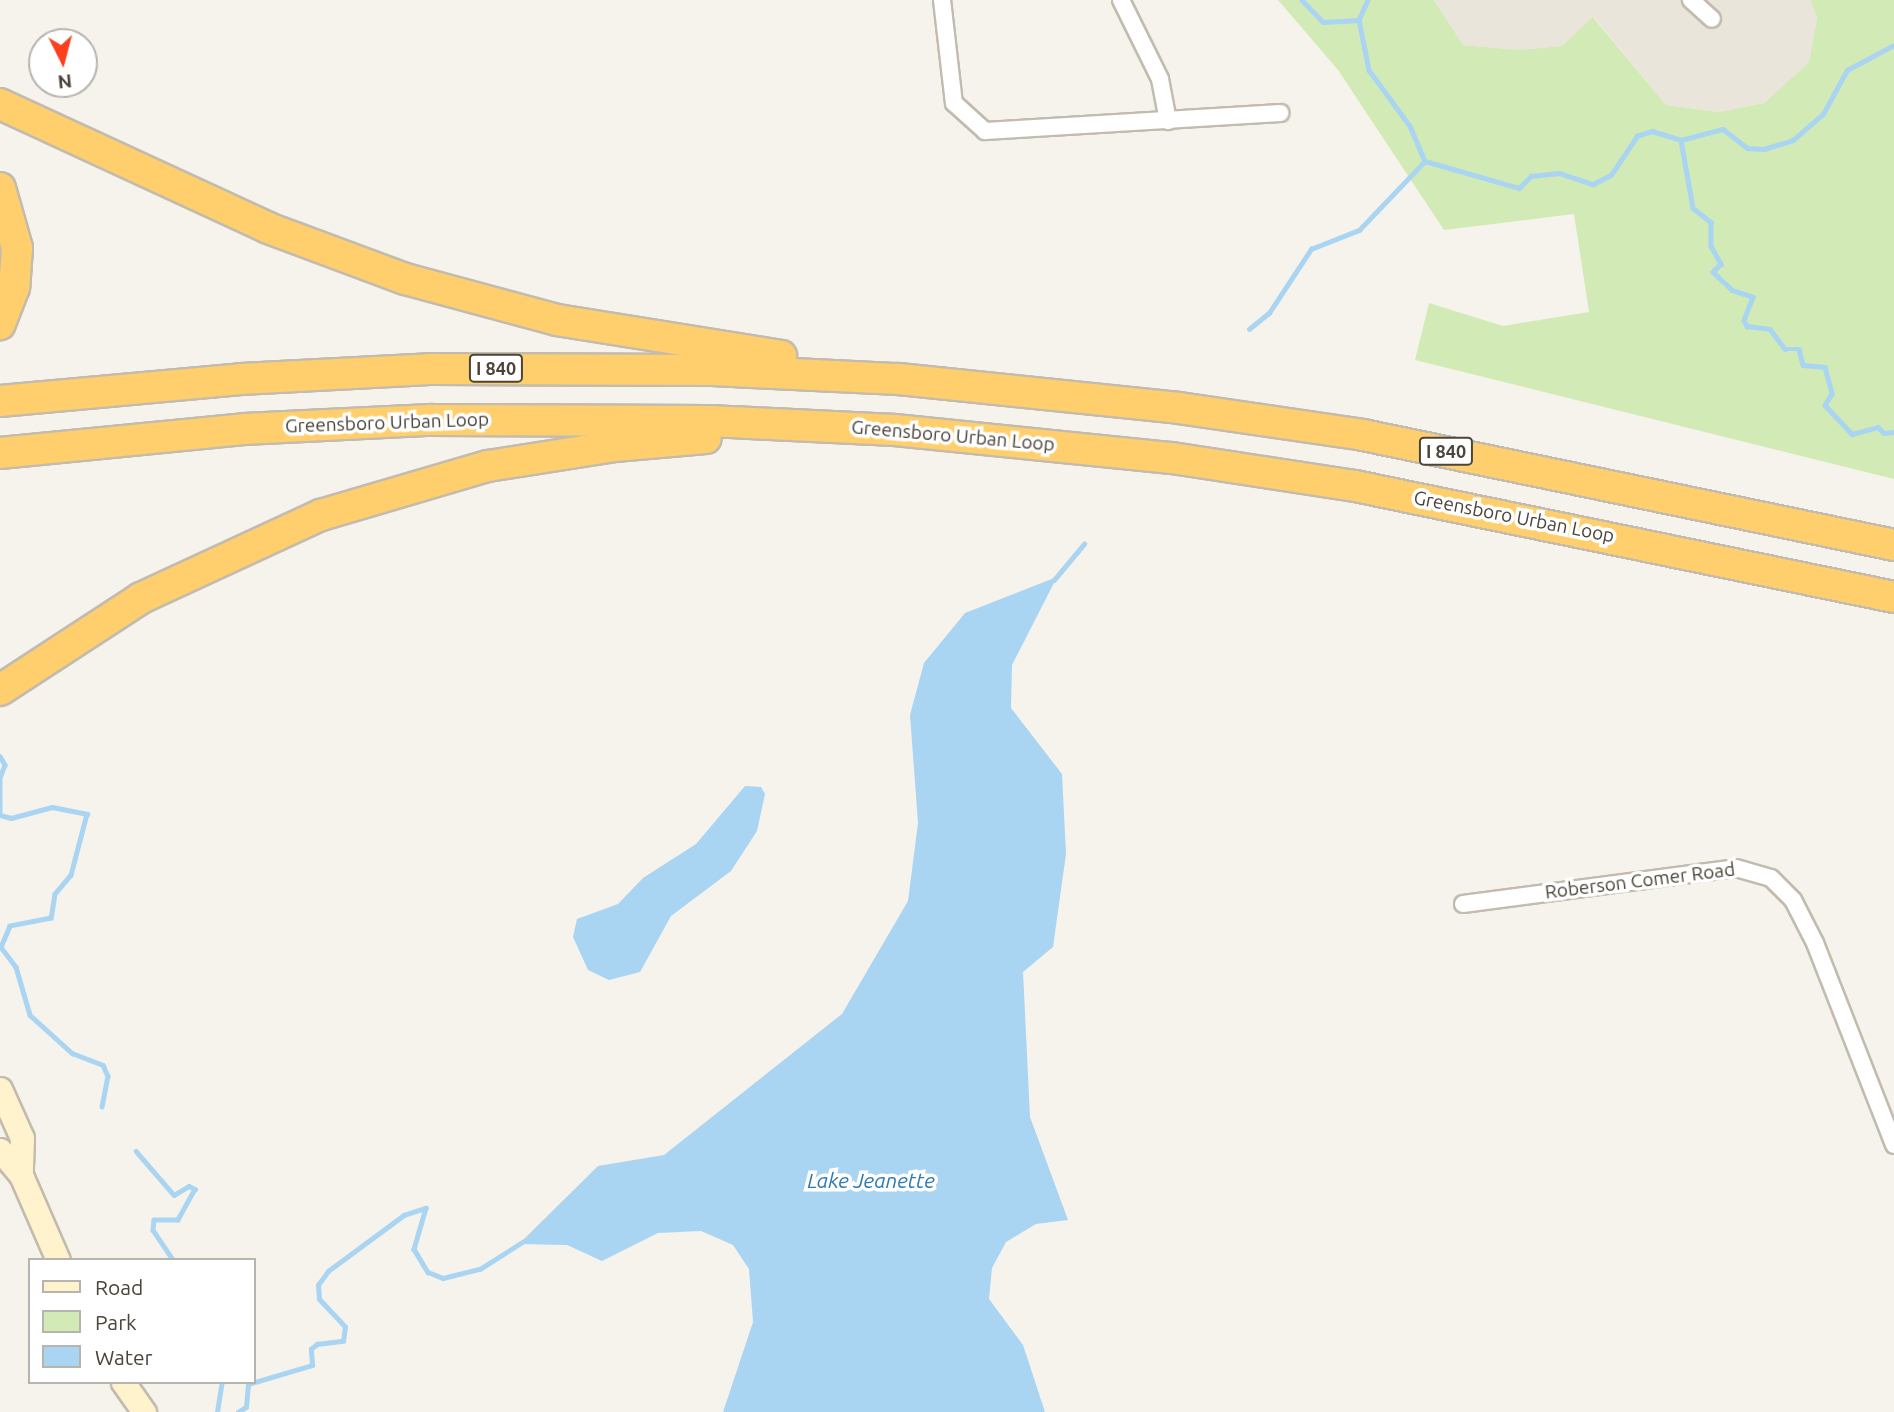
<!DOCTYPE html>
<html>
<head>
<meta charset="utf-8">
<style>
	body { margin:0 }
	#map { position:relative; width:1894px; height:1412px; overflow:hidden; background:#f6f3ec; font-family:Ubuntu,sans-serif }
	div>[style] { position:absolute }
	.residential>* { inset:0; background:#eae5da }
	.green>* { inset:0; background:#d2eab5 }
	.water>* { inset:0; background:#a9d4f2 }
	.stream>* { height:4.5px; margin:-2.25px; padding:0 2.25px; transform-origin:2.25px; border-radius:2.25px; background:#a9d4f2 }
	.roads { filter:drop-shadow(2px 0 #c2bbae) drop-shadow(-2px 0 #c2bbae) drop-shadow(0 2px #c2bbae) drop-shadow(0 -2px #c2bbae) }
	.street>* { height:16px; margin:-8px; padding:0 8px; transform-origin:8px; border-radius:8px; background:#fff }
	.secondary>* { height:23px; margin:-11.5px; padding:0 11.5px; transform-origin:11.5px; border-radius:11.5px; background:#fff3cd }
	.highway>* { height:30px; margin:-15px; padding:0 15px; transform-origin:15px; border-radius:15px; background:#ffcf6e }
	span { translate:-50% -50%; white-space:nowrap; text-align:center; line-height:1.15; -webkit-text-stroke:7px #fff; paint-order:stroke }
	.shield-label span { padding:2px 5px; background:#fff; border:2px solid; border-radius:5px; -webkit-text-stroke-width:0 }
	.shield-label { font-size:18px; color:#4b4439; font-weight:700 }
	.street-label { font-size:19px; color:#4b4439 }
	.water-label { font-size:21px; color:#2e7ab2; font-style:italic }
	.legend { position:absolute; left:28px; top:1258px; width:228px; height:126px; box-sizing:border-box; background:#fff; border:2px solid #b7b4b0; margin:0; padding:9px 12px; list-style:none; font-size:21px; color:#4b4439 }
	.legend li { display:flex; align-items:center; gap:14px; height:35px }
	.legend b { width:35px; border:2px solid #b7b4b0 }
	.north { position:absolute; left:28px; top:28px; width:70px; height:70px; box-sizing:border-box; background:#fff; border:2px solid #b7b4b0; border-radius:50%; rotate:174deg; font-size:19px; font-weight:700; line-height:28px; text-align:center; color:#4b4439 }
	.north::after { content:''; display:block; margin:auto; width:24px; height:32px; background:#fc3f1d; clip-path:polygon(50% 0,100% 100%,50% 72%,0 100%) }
</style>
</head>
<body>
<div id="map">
	<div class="residential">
		<i style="clip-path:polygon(1434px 0,1810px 0,1817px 18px,1809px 62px,1764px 103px,1719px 112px,1666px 105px,1594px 17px,1562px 46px,1518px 50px,1463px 45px)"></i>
	</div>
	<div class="green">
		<i style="clip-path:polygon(1278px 0,1434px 0,1463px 45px,1518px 50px,1562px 46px,1593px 17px,1666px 105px,1719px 112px,1764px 103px,1809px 62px,1817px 18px,1810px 0,1894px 0,1894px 479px,1415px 360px,1429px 303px,1503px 326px,1589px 312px,1574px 214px,1444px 230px,1338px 70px)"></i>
	</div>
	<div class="water">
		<i style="clip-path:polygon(1057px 577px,1012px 665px,1011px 708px,1062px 774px,1066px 854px,1053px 947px,1023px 972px,1030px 1117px,1068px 1220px,1036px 1224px,1006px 1242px,992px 1268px,989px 1299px,1023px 1345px,1045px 1412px,723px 1412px,753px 1322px,749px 1269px,733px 1245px,701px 1231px,658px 1233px,602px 1261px,567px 1245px,519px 1244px,598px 1166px,664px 1155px,842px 1014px,908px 901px,918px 823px,910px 715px,924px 663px,965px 613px)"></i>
		<i style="clip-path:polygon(745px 786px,761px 787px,765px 794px,757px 831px,731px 871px,671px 916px,640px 972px,609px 980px,588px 970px,573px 937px,577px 919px,618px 904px,643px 878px,696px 844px)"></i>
	</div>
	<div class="stream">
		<i style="left:1302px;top:0;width:30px;rotate:46deg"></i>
		<i style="left:1323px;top:22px;width:36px;rotate:-3deg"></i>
		<i style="left:1368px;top:0;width:22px;rotate:114deg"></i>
		<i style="left:1359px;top:20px;width:51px;rotate:78.7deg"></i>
		<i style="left:1369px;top:70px;width:69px;rotate:53.8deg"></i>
		<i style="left:1410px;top:126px;width:38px;rotate:67deg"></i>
		<i style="left:1425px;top:161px;width:98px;rotate:16deg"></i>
		<i style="left:1519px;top:188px;width:17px;rotate:-45deg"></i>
		<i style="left:1531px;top:176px;width:28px;rotate:-6deg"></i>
		<i style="left:1559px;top:173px;width:36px;rotate:18deg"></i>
		<i style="left:1593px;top:184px;width:20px;rotate:-27deg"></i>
		<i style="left:1611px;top:175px;width:47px;rotate:-56.3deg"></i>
		<i style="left:1637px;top:136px;width:16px;rotate:-18deg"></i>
		<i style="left:1652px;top:131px;width:30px;rotate:17deg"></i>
		<i style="left:1681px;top:140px;width:43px;rotate:-14.7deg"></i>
		<i style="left:1723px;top:129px;width:31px;rotate:38deg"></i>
		<i style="left:1747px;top:148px;width:17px;rotate:3deg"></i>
		<i style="left:1764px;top:149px;width:30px;rotate:-17deg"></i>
		<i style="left:1793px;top:140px;width:40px;rotate:-41deg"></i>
		<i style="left:1823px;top:114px;width:50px;rotate:-61.4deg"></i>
		<i style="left:1847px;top:70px;width:53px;rotate:-28deg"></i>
		<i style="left:1681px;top:140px;width:69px;rotate:80deg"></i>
		<i style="left:1693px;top:208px;width:23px;rotate:38deg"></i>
		<i style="left:1711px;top:222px;width:24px;rotate:90deg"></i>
		<i style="left:1711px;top:246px;width:21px;rotate:61deg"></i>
		<i style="left:1721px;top:264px;width:11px;rotate:135deg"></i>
		<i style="left:1713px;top:272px;width:26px;rotate:43deg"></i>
		<i style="left:1732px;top:290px;width:22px;rotate:18deg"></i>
		<i style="left:1753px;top:297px;width:25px;rotate:111deg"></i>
		<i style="left:1744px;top:320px;width:7px;rotate:63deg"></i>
		<i style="left:1747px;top:326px;width:23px;rotate:7deg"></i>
		<i style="left:1770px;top:329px;width:25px;rotate:53deg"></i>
		<i style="left:1785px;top:349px;width:14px"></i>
		<i style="left:1799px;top:349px;width:16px;rotate:76deg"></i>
		<i style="left:1803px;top:365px;width:22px;rotate:5deg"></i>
		<i style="left:1825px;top:367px;width:28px;rotate:75deg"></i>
		<i style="left:1832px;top:394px;width:13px;rotate:122deg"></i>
		<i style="left:1825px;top:405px;width:40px;rotate:47deg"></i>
		<i style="left:1852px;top:434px;width:27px;rotate:-15deg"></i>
		<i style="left:1878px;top:427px;width:8px;rotate:45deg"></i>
		<i style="left:1884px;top:433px;width:10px;rotate:-6deg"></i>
		<i style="left:1249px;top:329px;width:26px;rotate:-39deg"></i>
		<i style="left:1269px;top:313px;width:77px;rotate:-56.7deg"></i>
		<i style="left:1311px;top:249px;width:52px;rotate:-21.6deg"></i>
		<i style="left:1359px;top:230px;width:95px;rotate:-46.3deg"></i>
		<i style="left:1054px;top:580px;width:47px;rotate:-50.2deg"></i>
		<i style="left:0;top:756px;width:10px;rotate:61deg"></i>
		<i style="left:5px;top:765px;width:14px;rotate:111deg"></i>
		<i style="left:0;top:780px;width:32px;rotate:90deg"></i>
		<i style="left:0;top:815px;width:11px;rotate:15deg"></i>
		<i style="left:11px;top:818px;width:42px;rotate:-15deg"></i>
		<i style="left:52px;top:807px;width:36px;rotate:11deg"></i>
		<i style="left:87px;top:814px;width:63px;rotate:104.7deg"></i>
		<i style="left:71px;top:875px;width:25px;rotate:130deg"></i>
		<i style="left:55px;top:894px;width:24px;rotate:99deg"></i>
		<i style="left:51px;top:918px;width:42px;rotate:169deg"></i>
		<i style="left:10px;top:926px;width:23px;rotate:113deg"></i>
		<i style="left:1px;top:947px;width:25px;rotate:53deg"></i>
		<i style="left:16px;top:967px;width:50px;rotate:73.7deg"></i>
		<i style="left:30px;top:1015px;width:57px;rotate:42.1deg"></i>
		<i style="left:72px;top:1053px;width:33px;rotate:21deg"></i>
		<i style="left:103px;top:1065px;width:12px;rotate:66deg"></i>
		<i style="left:108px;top:1076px;width:31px;rotate:101deg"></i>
		<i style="left:136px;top:1151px;width:58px;rotate:49.2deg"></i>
		<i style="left:174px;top:1195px;width:17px;rotate:-31deg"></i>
		<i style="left:189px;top:1186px;width:7px;rotate:27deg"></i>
		<i style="left:195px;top:1189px;width:35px;rotate:119deg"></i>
		<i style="left:178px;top:1220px;width:24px;rotate:180deg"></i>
		<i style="left:154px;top:1220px;width:10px;rotate:96deg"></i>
		<i style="left:153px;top:1230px;width:36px;rotate:56deg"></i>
		<i style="left:217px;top:1412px;width:30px;rotate:-81deg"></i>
		<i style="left:238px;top:1412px;width:9px;rotate:-32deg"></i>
		<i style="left:246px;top:1407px;width:23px;rotate:-85deg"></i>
		<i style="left:248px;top:1384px;width:67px;rotate:-16.5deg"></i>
		<i style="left:312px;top:1365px;width:16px;rotate:-94deg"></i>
		<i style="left:311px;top:1349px;width:8px;rotate:-40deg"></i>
		<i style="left:317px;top:1344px;width:26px;rotate:-7deg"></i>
		<i style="left:343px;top:1341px;width:14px;rotate:-82deg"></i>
		<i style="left:345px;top:1327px;width:38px;rotate:-133deg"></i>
		<i style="left:319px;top:1299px;width:14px;rotate:-94deg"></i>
		<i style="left:318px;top:1285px;width:17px;rotate:-54deg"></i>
		<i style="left:328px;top:1271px;width:94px;rotate:-36.4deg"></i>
		<i style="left:404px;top:1215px;width:23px;rotate:-18deg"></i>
		<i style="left:426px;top:1208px;width:43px;rotate:106.3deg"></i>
		<i style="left:414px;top:1249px;width:27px;rotate:59deg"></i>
		<i style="left:428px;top:1272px;width:16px;rotate:22deg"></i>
		<i style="left:443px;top:1278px;width:38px;rotate:-14deg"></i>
		<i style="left:480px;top:1269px;width:52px;rotate:-32.5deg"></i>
	</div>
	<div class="roads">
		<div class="street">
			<i style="left:942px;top:0;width:104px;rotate:83.4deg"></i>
			<i style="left:954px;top:103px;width:42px;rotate:42.1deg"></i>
			<i style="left:985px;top:131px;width:296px;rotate:-3.5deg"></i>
			<i style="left:1121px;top:0;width:88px;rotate:63.7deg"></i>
			<i style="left:1160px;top:79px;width:43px;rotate:79.2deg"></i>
			<i style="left:1691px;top:0;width:28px;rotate:42deg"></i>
			<i style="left:1463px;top:904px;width:275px;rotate:-7.5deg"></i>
			<i style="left:1736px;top:868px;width:36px;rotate:16deg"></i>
			<i style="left:1771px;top:878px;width:31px;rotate:45deg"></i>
			<i style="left:1793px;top:900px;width:48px;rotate:62.9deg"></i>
			<i style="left:1815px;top:943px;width:217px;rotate:68.6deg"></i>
		</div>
		<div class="secondary">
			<i style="left:0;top:1089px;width:54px;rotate:65.8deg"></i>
			<i style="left:22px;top:1138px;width:37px;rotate:92deg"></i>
			<i style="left:0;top:1150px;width:33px;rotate:50deg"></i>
			<i style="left:21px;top:1175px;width:93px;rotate:66.5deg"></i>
			<i style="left:123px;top:1382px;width:37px;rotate:55deg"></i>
		</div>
		<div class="highway">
			<i style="left:0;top:104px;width:295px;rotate:24.8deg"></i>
			<i style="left:268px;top:228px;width:146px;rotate:20.4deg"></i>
			<i style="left:405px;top:279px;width:157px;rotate:15.1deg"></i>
			<i style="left:557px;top:320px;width:227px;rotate:9.1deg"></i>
			<i style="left:0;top:188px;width:62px;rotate:74.2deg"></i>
			<i style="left:17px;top:248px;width:39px;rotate:94deg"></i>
			<i style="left:14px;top:287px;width:40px;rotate:111deg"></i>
			<i style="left:0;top:401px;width:242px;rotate:-5.2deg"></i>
			<i style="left:241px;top:379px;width:189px;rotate:-3deg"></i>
			<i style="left:430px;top:369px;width:282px;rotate:0.2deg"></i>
			<i style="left:712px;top:370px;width:187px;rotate:2.8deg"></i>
			<i style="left:899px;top:379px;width:281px;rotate:5.9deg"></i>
			<i style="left:1179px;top:408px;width:186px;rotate:8.3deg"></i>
			<i style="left:1363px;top:435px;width:542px;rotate:11.7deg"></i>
			<i style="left:0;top:453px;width:245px;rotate:-5.6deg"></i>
			<i style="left:244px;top:429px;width:187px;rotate:-2.8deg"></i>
			<i style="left:431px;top:420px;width:279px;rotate:0.2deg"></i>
			<i style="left:710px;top:421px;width:185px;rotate:2.8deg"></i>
			<i style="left:895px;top:430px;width:278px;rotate:5.8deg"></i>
			<i style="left:1172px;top:458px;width:185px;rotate:8.7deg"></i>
			<i style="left:1355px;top:486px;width:550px;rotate:11.64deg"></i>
			<i style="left:0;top:690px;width:168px;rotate:-33.1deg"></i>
			<i style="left:141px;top:598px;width:198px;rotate:-24.8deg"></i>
			<i style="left:321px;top:515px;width:174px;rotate:-16.4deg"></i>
			<i style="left:488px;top:466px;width:129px;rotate:-8.9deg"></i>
			<i style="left:615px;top:446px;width:91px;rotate:-5deg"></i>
		</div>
	</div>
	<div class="shield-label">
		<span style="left:496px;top:368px">I 840</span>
		<span style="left:1446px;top:451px">I 840</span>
	</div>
	<div class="street-label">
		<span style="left:387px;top:423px;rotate:-2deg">Greensboro Urban Loop</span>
		<span style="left:953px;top:436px;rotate:5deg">Greensboro Urban Loop</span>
		<span style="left:1514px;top:517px;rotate:11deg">Greensboro Urban Loop</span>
		<span style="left:1640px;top:881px;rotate:-7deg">Roberson Comer Road</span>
	</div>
	<div class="water-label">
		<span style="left:871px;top:1180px">Lake Jeanette</span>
	</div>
	<ul class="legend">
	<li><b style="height:9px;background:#fff3cd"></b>Road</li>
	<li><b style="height:19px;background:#d2eab5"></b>Park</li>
	<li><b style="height:19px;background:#a9d4f2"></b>Water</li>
	</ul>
	<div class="north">N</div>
</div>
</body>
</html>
